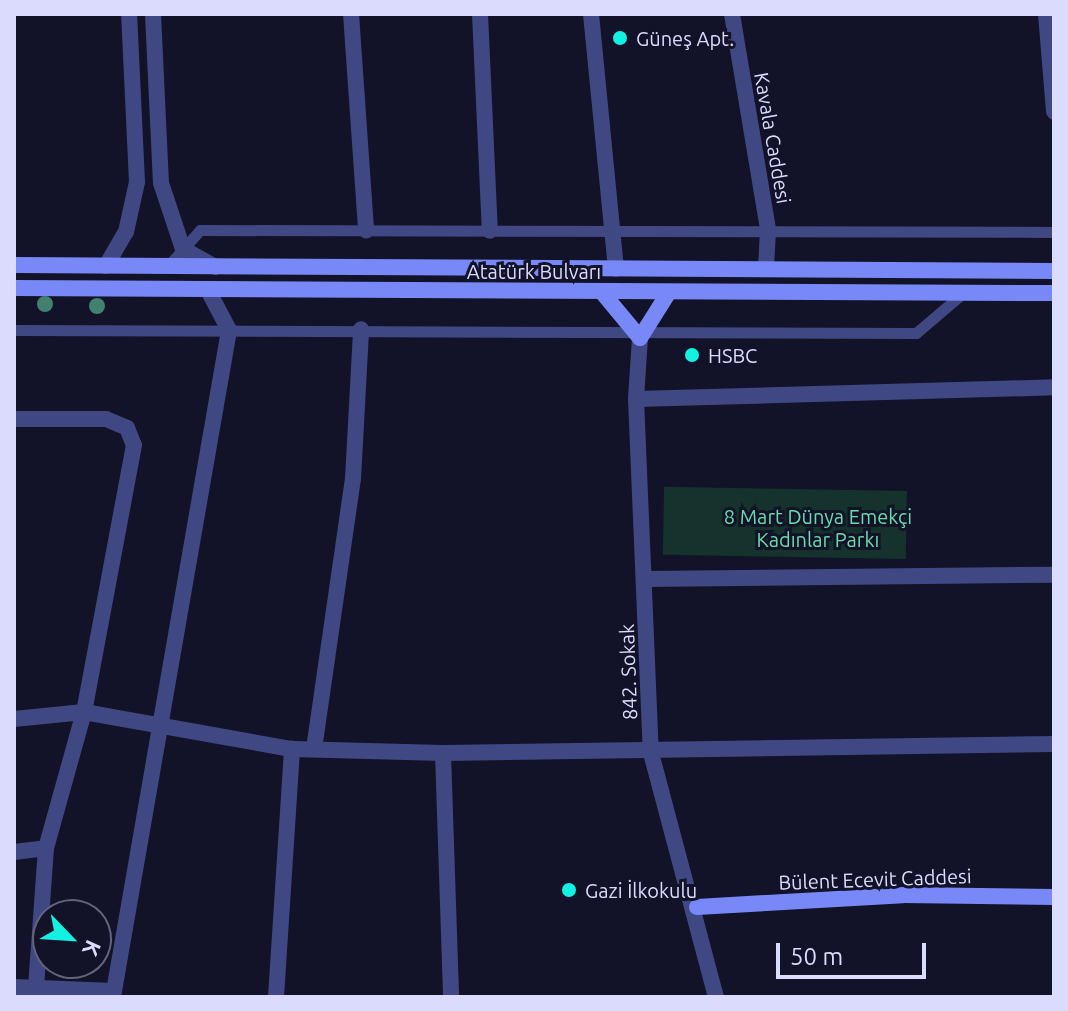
<!DOCTYPE html>
<html>
<head>
<meta charset="utf-8">
<style>
	body { margin:0 }
	#map { position:relative; width:1068px; height:1011px; overflow:hidden; background:#121228; font-family:Ubuntu,sans-serif }
	div>[style] { position:absolute }
	.green>* { inset:0; background:#15322c; transform-origin:0 0 }
	.lane>* { height:11px; margin:-5.5px; padding:0 5.5px; transform-origin:5.5px; border-radius:5.5px; background:#404884 }
	.street>* { height:16px; margin:-8px; padding:0 8px; transform-origin:8px; border-radius:8px; background:#404884 }
	.secondary>* { height:16px; margin:-8px; padding:0 8px; transform-origin:8px; border-radius:8px; background:#7889f7 }
	.trees>* { width:16px; height:16px; margin:-8px; border-radius:50%; background:#428070 }
	.dots>* { width:22px; height:22px; translate:-50% -50%; box-sizing:border-box; border:4px solid #121228; border-radius:50% }
	span { translate:-50% -50%; white-space:nowrap; text-align:center; line-height:1.15; -webkit-text-stroke:6px #121228; paint-order:stroke }
	.poi-label { font-size:20px; color:#dbdcfd }
	.left { translate:0 -50%; text-align:left }
	.street-label { font-size:20px; color:#dbdcfd }
	.park-label { font-size:20px; color:#6adaab }
	.frame { position:absolute; inset:0; border:16px solid #dbdcfd; pointer-events:none }
	.north { position:absolute; left:32px; top:899px; width:80px; height:80px; box-sizing:border-box; background:#121228; border:2px solid #62637d; border-radius:50%; rotate:115deg; font-size:22px; font-weight:700; line-height:32px; text-align:center; color:#dbdcfd }
	.north::after { content:''; display:block; margin:auto; width:28px; height:36px; background:#13f1e3; clip-path:polygon(50% 0,100% 100%,50% 72%,0 100%) }
	.scale { position:absolute; left:776px; top:943px; width:150px; height:36px; box-sizing:border-box; border:4px solid #dbdcfd; border-top:0; padding-left:10px; font-size:24px; line-height:28px; white-space:nowrap; color:#dbdcfd; -webkit-text-stroke:6px #121228; paint-order:stroke }
</style>
</head>
<body>
<div id="map">
	<div class="green">
		<i style="left:907px;top:491px;width:68px;height:243px;rotate:91deg"></i>
	</div>
	<div class="lane">
		<i style="left:168px;top:266px;width:48px;rotate:-48.4deg"></i>
		<i style="left:200px;top:230px;width:854px;rotate:0.13deg"></i>
		<i style="left:14px;top:330px;width:902px;rotate:0.19deg"></i>
		<i style="left:916px;top:333px;width:62px;rotate:-40.4deg"></i>
	</div>
	<div class="street">
		<i style="left:153px;top:14px;width:169px;rotate:87.3deg"></i>
		<i style="left:161px;top:183px;width:70px;rotate:71.6deg"></i>
		<i style="left:183px;top:249px;width:37px;rotate:29deg"></i>
		<i style="left:351px;top:14px;width:217px;rotate:86deg"></i>
		<i style="left:480px;top:14px;width:217px;rotate:87.4deg"></i>
		<i style="left:591px;top:14px;width:256px;rotate:84.4deg"></i>
		<i style="left:732px;top:14px;width:219px;rotate:80.5deg"></i>
		<i style="left:768px;top:230px;width:38px;rotate:93deg"></i>
		<i style="left:1046px;top:14px;width:98px;rotate:85.3deg"></i>
		<i style="left:106px;top:266px;width:39px;rotate:-60deg"></i>
		<i style="left:126px;top:232px;width:51px;rotate:-77.6deg"></i>
		<i style="left:137px;top:182px;width:168px;rotate:-92.7deg"></i>
		<i style="left:640px;top:338px;width:61px;rotate:93.8deg"></i>
		<i style="left:636px;top:399px;width:354px;rotate:87.6deg"></i>
		<i style="left:651px;top:753px;width:253px;rotate:75.1deg"></i>
		<i style="left:636px;top:399px;width:418px;rotate:-1.6deg"></i>
		<i style="left:14px;top:419px;width:92px"></i>
		<i style="left:106px;top:419px;width:23px;rotate:23deg"></i>
		<i style="left:127px;top:428px;width:18px;rotate:68deg"></i>
		<i style="left:134px;top:445px;width:272px;rotate:100.6deg"></i>
		<i style="left:84px;top:712px;width:141px;rotate:105.6deg"></i>
		<i style="left:46px;top:848px;width:140px;rotate:94.1deg"></i>
		<i style="left:645px;top:579px;width:409px;rotate:-0.6deg"></i>
		<i style="left:14px;top:719px;width:70px;rotate:-5.7deg"></i>
		<i style="left:84px;top:712px;width:211px;rotate:10.1deg"></i>
		<i style="left:292px;top:749px;width:151px;rotate:1.5deg"></i>
		<i style="left:443px;top:753px;width:611px;rotate:-0.84deg"></i>
		<i style="left:314px;top:749px;width:273px;rotate:-81.8deg"></i>
		<i style="left:353px;top:479px;width:150px;rotate:-86.9deg"></i>
		<i style="left:443px;top:753px;width:244px;rotate:88.1deg"></i>
		<i style="left:14px;top:852px;width:32px;rotate:-7deg"></i>
		<i style="left:14px;top:987px;width:100px;rotate:2.3deg"></i>
		<i style="left:113px;top:997px;width:677px;rotate:-80.13deg"></i>
		<i style="left:229px;top:330px;width:45px;rotate:-117.7deg"></i>
		<i style="left:276px;top:997px;width:249px;rotate:-86.3deg"></i>
	</div>
	<div class="secondary">
		<i style="left:14px;top:265px;width:1040px;rotate:0.33deg"></i>
		<i style="left:14px;top:288px;width:1040px;rotate:0.28deg"></i>
		<i style="left:601px;top:291px;width:61px;rotate:50.3deg"></i>
		<i style="left:640px;top:338px;width:54px;rotate:-57.8deg"></i>
		<i style="left:697px;top:907px;width:206px;rotate:-3.3deg"></i>
		<i style="left:903px;top:895px;width:151px;rotate:0.8deg"></i>
	</div>
	<div class="trees">
		<i style="left:45px;top:304px"></i>
		<i style="left:97px;top:306px"></i>
	</div>
	<div class="dots">
		<i style="left:620px;top:38px;background:#13f1e3"></i>
		<i style="left:692px;top:355px;background:#13f1e3"></i>
		<i style="left:569px;top:890px;background:#13f1e3"></i>
	</div>
	<div class="poi-label">
		<span class="left" style="left:636px;top:38px">Güneş Apt.</span>
		<span class="left" style="left:708px;top:355px">HSBC</span>
		<span class="left" style="left:585px;top:890px">Gazi İlkokulu</span>
	</div>
	<div class="street-label">
		<span style="left:773px;top:138px;rotate:80deg">Kavala Caddesi</span>
		<span style="left:534px;top:271px">Atatürk Bulvarı</span>
		<span style="left:628px;top:672px;rotate:-92deg">842. Sokak</span>
		<span style="left:875px;top:879px;rotate:-2deg">Bülent Ecevit Caddesi</span>
	</div>
	<div class="park-label">
		<span style="left:818px;top:528px">8 Mart Dünya Emekçi<br>Kadınlar Parkı</span>
	</div>
	<div class="frame"></div>
	<div class="north">K</div>
	<div class="scale">50 m</div>
</div>
</body>
</html>
